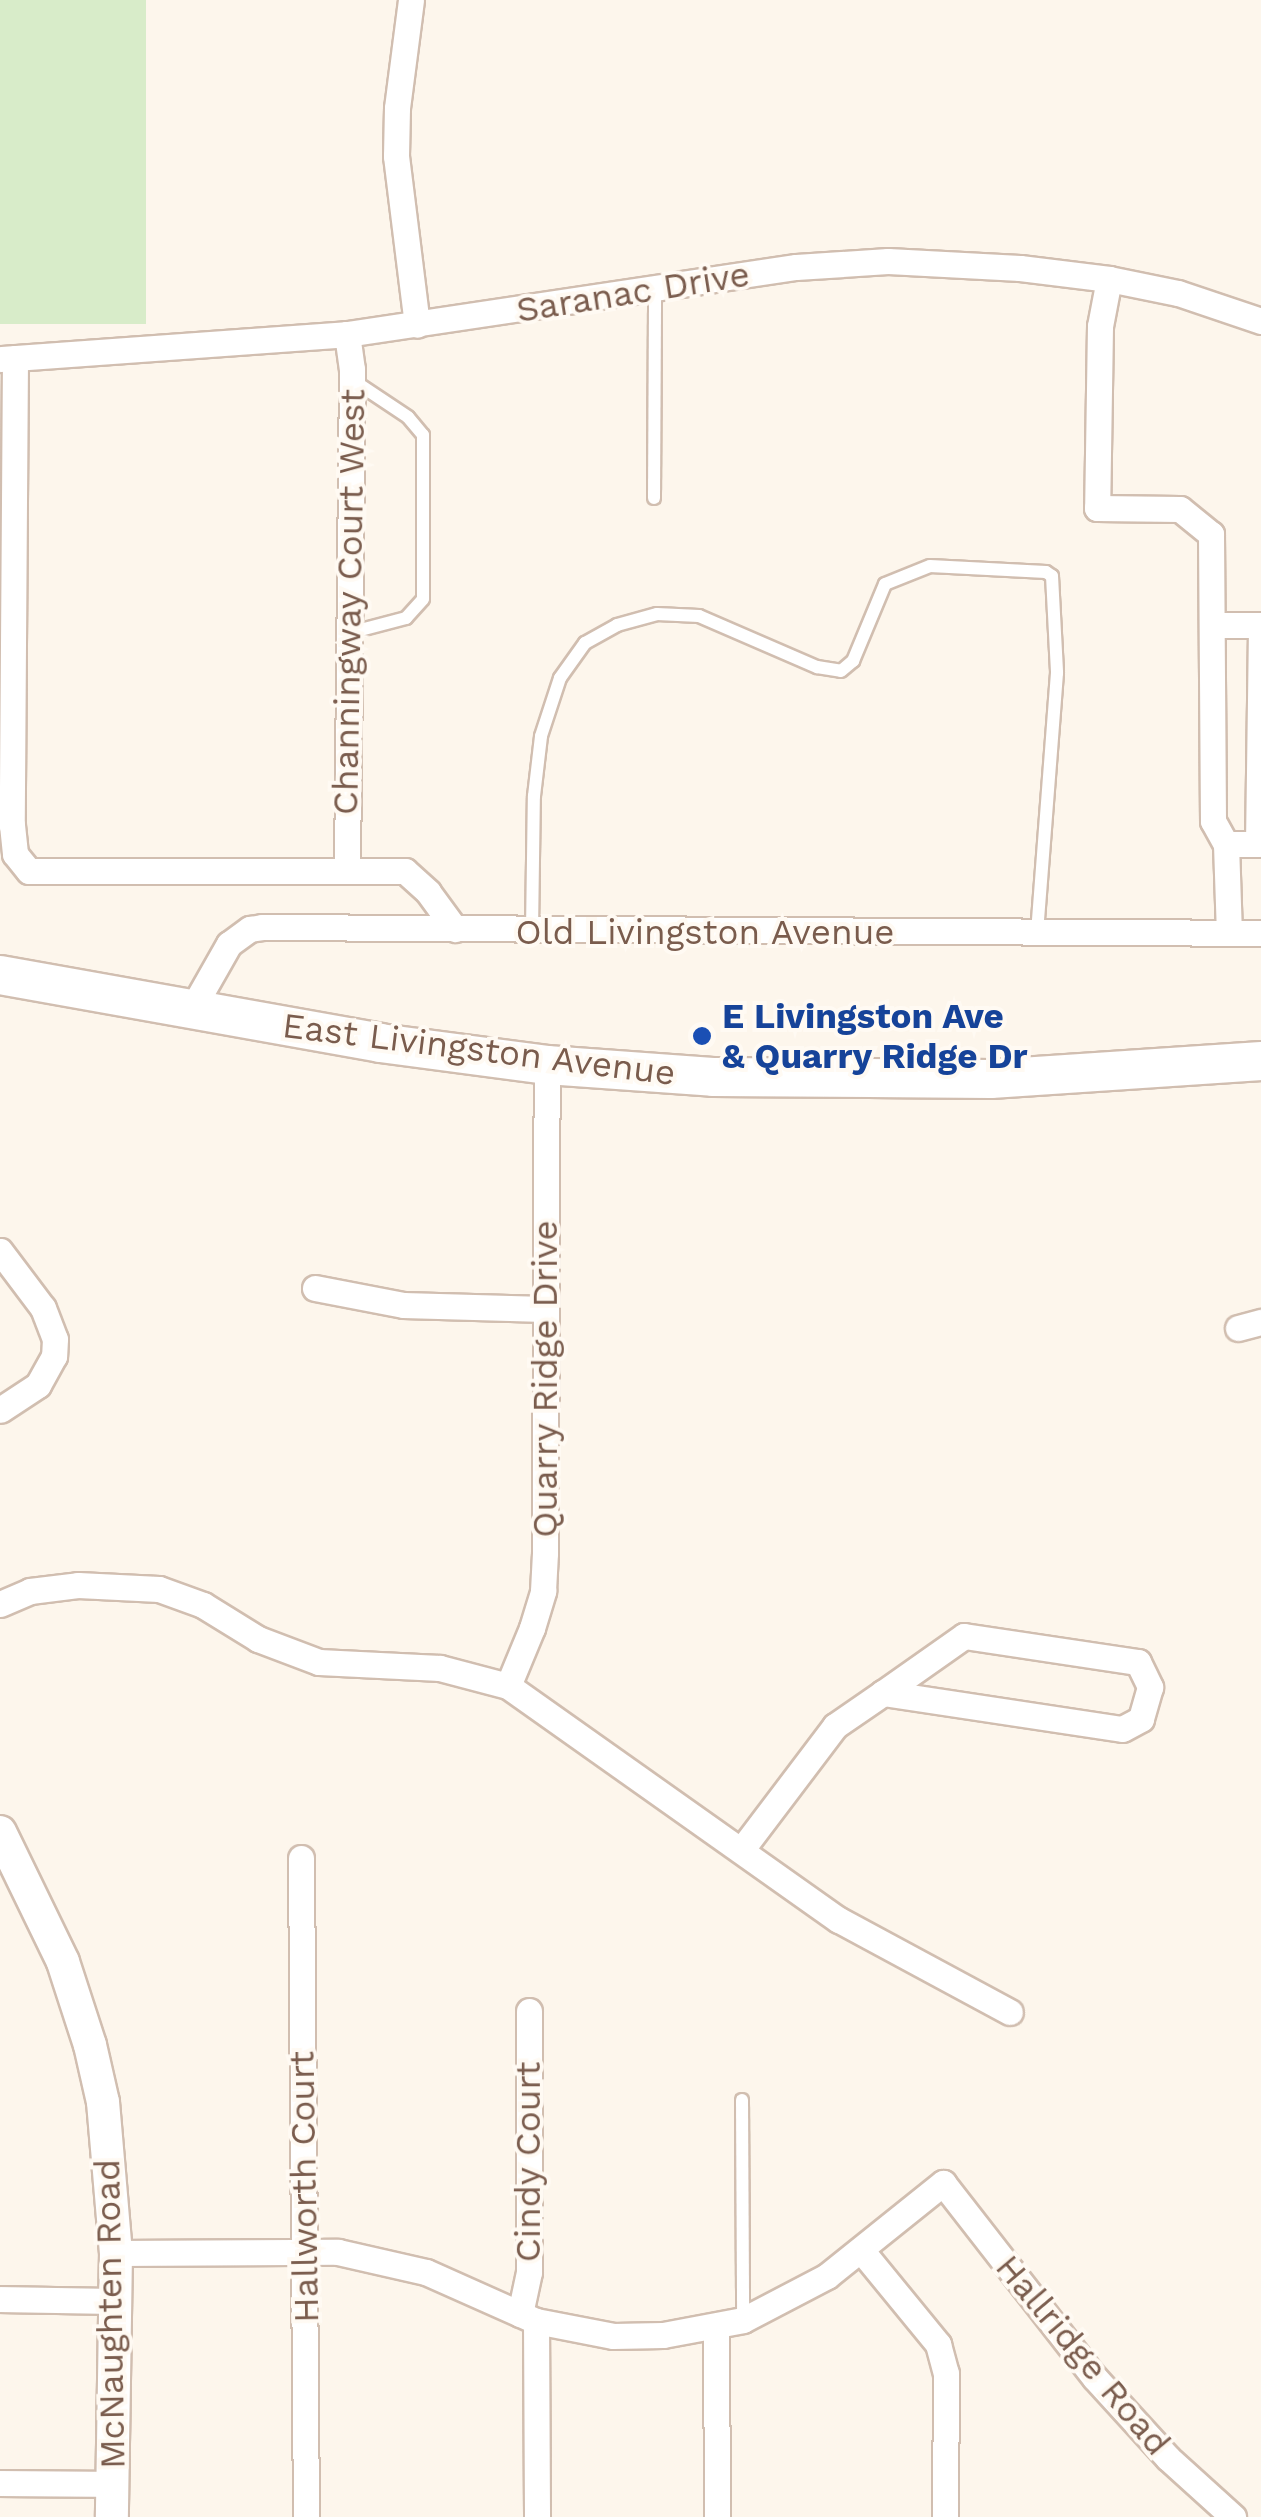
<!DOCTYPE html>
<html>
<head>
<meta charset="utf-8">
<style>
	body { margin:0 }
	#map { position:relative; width:1261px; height:2517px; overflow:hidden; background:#fdf6ec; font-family:"Work Sans",sans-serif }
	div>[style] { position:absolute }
	.green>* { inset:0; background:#d8ecc9; transform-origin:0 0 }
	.roads { filter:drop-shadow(2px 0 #d1beb0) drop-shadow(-2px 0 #d1beb0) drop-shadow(0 2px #d1beb0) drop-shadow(0 -2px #d1beb0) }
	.service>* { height:12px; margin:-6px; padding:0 6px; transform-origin:6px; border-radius:6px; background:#fff }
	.minor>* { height:25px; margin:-12.5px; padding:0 12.5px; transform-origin:12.5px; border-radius:12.5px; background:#fff }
	.tertiary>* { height:32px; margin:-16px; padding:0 16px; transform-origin:16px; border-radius:16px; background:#fff }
	.secondary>* { height:38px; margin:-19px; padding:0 19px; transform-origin:19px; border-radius:19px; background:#fff }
	.dots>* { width:28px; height:28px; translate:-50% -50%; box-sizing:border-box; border:5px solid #fffaf3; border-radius:50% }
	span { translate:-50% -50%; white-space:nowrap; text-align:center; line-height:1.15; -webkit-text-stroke:8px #fffaf3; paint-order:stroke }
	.street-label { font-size:35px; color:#7a5c4d }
	.transit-label { font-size:35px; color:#164399; font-weight:700 }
	.left { translate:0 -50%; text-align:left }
</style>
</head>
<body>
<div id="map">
	<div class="green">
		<i style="left:0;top:0;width:146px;height:324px"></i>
	</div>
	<div class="roads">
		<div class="service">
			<i style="left:654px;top:498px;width:210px;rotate:-89.7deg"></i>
			<i style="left:349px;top:633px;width:59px;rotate:-14.7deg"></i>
			<i style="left:406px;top:618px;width:25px;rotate:-48deg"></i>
			<i style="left:423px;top:599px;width:164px;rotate:-90deg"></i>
			<i style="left:423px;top:435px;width:23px;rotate:-130deg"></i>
			<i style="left:408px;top:417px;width:69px;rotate:-146.3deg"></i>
			<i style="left:532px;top:931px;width:135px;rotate:-89.2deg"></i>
			<i style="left:534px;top:796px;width:60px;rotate:-83.3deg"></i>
			<i style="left:541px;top:736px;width:61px;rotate:-71.9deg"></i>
			<i style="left:560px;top:678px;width:43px;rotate:-54.5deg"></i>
			<i style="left:585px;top:643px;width:37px;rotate:-29deg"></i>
			<i style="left:617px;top:625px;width:41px;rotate:-15.4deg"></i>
			<i style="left:657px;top:614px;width:42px;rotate:2.7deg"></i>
			<i style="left:699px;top:616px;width:129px;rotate:23.4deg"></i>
			<i style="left:817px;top:667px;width:24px;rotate:9deg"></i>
			<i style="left:841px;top:671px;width:16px;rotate:-40deg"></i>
			<i style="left:853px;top:661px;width:83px;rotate:-67.4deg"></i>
			<i style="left:885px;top:584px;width:48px;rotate:-21.8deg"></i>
			<i style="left:930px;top:566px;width:116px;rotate:3deg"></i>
			<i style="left:1046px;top:572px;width:7px;rotate:34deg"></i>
			<i style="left:1052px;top:576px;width:97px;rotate:87deg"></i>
			<i style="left:1057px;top:673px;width:261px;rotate:94.4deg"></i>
			<i style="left:742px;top:2100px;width:220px;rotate:89.7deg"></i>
		</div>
		<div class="minor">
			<i style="left:411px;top:0;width:109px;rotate:97.4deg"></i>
			<i style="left:397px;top:108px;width:48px;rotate:91.2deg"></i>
			<i style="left:396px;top:156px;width:170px;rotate:82.9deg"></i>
			<i style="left:1109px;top:279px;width:48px;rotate:100.8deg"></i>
			<i style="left:1100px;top:326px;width:182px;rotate:90.9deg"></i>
			<i style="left:1097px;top:508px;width:83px;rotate:0.7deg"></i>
			<i style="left:1180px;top:509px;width:40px;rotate:39deg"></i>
			<i style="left:1211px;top:534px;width:287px;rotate:89.6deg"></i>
			<i style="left:1213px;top:821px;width:26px;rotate:61deg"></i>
			<i style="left:1226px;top:844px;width:89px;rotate:88.1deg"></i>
			<i style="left:347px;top:334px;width:35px;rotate:82deg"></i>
			<i style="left:352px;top:369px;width:501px;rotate:90.57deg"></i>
			<i style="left:15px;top:358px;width:467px;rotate:90.4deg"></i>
			<i style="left:12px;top:825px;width:29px;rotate:84deg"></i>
			<i style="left:15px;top:854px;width:22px;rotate:51deg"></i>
			<i style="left:29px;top:871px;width:376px"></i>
			<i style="left:405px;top:871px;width:31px;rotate:42deg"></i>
			<i style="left:428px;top:892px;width:46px;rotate:53.9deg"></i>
			<i style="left:0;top:359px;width:348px;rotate:-4.1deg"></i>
			<i style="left:347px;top:334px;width:454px;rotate:-8.5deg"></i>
			<i style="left:796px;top:267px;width:92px;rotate:-3.7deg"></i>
			<i style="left:888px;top:261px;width:132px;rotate:3deg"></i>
			<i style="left:1020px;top:268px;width:90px;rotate:7deg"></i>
			<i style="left:1109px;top:279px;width:70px;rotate:11.5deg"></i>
			<i style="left:1178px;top:293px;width:88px;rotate:18.6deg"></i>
			<i style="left:1212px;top:625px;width:49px"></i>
			<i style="left:1226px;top:844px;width:32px"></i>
			<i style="left:1258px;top:844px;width:217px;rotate:-89.2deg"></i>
			<i style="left:192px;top:1009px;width:75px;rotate:-60.4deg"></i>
			<i style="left:229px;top:944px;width:26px;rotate:-36deg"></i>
			<i style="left:250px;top:929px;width:12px;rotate:-9deg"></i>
			<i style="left:262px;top:927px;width:999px;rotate:0.34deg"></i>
			<i style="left:0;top:1251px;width:71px;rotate:53deg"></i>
			<i style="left:43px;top:1308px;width:33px;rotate:69deg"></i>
			<i style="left:55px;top:1339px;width:17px;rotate:93deg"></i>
			<i style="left:54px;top:1356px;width:33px;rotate:119deg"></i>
			<i style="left:38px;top:1385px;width:45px;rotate:146.7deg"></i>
			<i style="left:315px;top:1288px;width:90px;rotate:10.9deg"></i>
			<i style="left:403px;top:1305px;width:142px;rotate:1.6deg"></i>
			<i style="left:1238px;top:1328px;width:24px;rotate:-15deg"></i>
			<i style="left:0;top:1604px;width:33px;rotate:-23deg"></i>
			<i style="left:30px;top:1591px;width:48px;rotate:-7.1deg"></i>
			<i style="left:78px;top:1585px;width:81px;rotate:2.8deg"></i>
			<i style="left:159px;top:1589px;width:47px;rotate:20deg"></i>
			<i style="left:203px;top:1605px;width:65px;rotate:31.7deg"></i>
			<i style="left:258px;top:1639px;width:65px;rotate:20.7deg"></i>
			<i style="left:319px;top:1662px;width:121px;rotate:2.8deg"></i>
			<i style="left:440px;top:1668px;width:70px;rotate:14.8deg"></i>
			<i style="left:508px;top:1686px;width:405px;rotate:35.3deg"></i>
			<i style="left:839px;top:1920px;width:194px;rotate:28.3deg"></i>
			<i style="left:508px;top:1686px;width:63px;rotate:-67.5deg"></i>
			<i style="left:532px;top:1628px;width:39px;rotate:-73deg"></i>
			<i style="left:543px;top:1591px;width:38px;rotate:-87deg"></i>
			<i style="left:545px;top:1553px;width:488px;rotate:-89.8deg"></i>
			<i style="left:742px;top:1849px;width:154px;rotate:-52.9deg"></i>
			<i style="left:835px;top:1726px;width:58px;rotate:-34.5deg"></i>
			<i style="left:883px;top:1693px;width:99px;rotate:-35.1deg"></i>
			<i style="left:964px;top:1636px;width:176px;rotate:8.5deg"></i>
			<i style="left:1138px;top:1662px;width:28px;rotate:64deg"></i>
			<i style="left:1150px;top:1687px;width:33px;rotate:106deg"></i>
			<i style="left:1141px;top:1719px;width:21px;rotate:152deg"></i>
			<i style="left:1122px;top:1729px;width:242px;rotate:-171.4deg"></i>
			<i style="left:301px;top:1858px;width:659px;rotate:89.57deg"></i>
			<i style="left:861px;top:2250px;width:122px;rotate:50.7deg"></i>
			<i style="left:938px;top:2344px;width:30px;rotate:75deg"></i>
			<i style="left:946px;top:2373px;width:144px;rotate:90.4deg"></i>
			<i style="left:116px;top:2253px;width:222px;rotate:-0.3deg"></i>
			<i style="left:338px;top:2252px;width:90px;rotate:12.8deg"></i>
			<i style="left:426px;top:2272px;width:120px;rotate:24deg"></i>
			<i style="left:536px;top:2321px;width:78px;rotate:11deg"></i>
			<i style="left:613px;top:2336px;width:50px;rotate:-1.1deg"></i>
			<i style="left:663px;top:2335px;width:81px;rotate:-10.6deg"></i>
			<i style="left:743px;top:2320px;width:95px;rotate:-27.6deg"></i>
			<i style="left:827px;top:2276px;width:149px;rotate:-38.7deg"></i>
			<i style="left:943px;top:2183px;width:247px;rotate:52.1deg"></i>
			<i style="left:1095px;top:2378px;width:108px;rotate:47.6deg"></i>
			<i style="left:1168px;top:2458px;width:88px;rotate:42.2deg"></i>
			<i style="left:0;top:2299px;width:116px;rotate:1deg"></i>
			<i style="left:520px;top:2314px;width:43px;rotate:-77.9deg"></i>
			<i style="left:529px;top:2272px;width:261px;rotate:-90deg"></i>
			<i style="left:536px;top:2321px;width:196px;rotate:89.7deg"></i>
			<i style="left:716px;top:2328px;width:189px;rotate:89.7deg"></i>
			<i style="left:0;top:2483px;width:112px;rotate:0.5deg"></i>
		</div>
		<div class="tertiary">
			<i style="left:0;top:1832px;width:144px;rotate:64.1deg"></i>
			<i style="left:63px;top:1962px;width:87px;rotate:72deg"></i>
			<i style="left:90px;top:2045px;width:58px;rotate:77.2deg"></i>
			<i style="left:103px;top:2102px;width:152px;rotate:85.1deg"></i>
			<i style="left:116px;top:2253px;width:264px;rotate:90.9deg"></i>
		</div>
		<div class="secondary">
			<i style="left:0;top:975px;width:386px;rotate:10.1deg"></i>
			<i style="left:380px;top:1043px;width:168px;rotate:7.5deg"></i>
			<i style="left:547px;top:1065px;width:166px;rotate:4.1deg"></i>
			<i style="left:713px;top:1077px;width:278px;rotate:0.4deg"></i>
			<i style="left:991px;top:1079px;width:271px;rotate:-3.8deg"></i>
		</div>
	</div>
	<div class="dots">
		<i style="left:702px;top:1036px;background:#1a4fb4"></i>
	</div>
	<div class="street-label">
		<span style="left:633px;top:292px;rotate:-9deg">Saranac Drive</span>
		<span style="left:349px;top:602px;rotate:-89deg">Channingway Court West</span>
		<span style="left:705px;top:932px">Old Livingston Avenue</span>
		<span style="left:479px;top:1049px;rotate:7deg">East Livingston Avenue</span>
		<span style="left:545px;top:1379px;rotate:-90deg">Quarry Ridge Drive</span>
		<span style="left:528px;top:2162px;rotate:-90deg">Cindy Court</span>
		<span style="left:304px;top:2187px;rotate:-91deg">Hallworth Court</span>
		<span style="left:110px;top:2314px;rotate:-91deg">McNaughten Road</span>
		<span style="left:1083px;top:2355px;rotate:50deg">Hallridge Road</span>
	</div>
	<div class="transit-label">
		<span class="left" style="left:722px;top:1036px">E Livingston Ave<br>&amp; Quarry Ridge Dr</span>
	</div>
</div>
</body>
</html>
